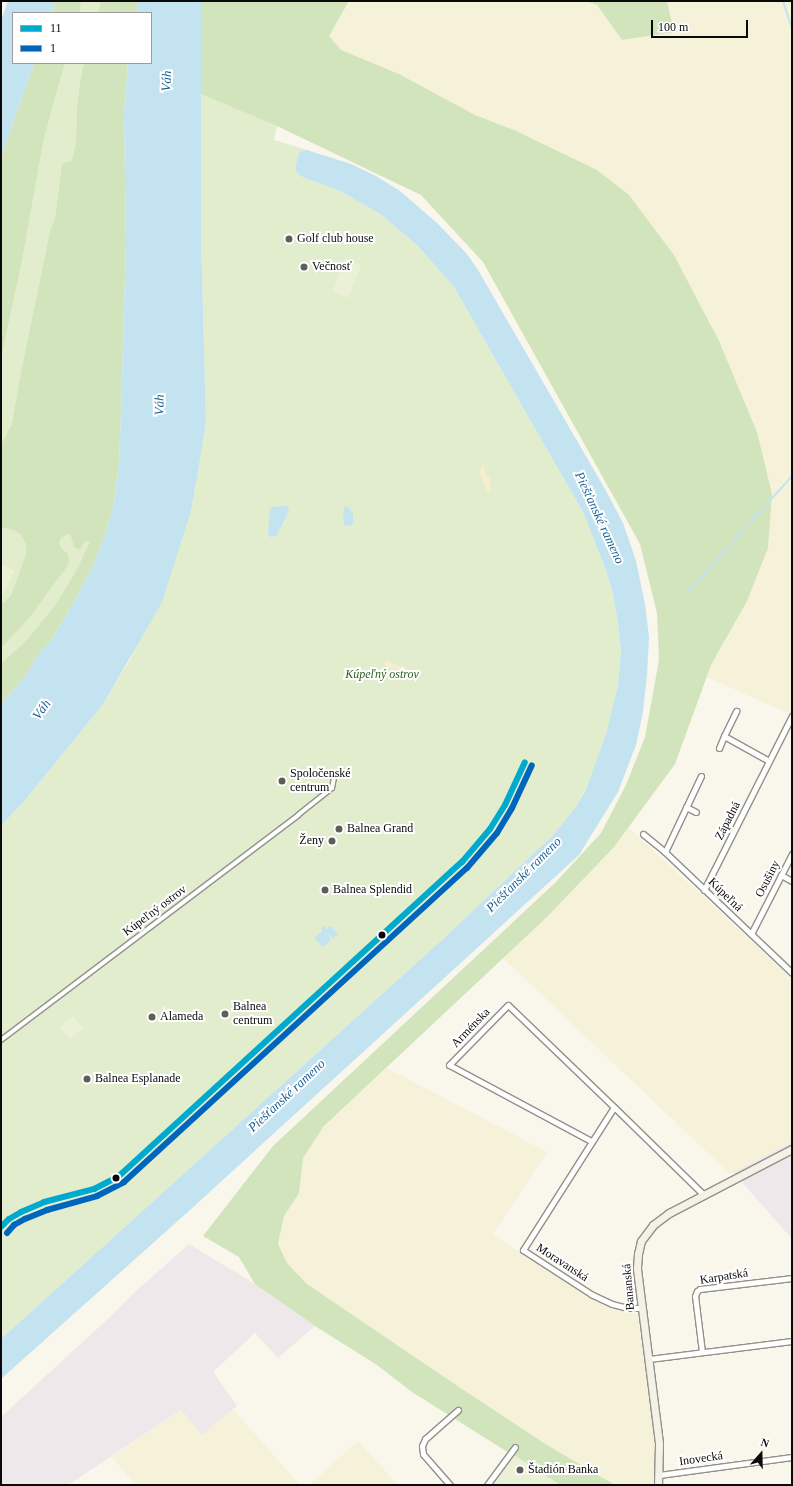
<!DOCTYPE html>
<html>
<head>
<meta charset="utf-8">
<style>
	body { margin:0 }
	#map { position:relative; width:793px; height:1486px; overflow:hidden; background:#f9f6ec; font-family:"Times New Roman",serif }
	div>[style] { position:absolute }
	.industrial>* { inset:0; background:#efe8ea }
	.farmland>* { inset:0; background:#f5f2d9 }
	.green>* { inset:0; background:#e1edcd }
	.forest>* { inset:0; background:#d2e4bb }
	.sand>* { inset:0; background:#f8eece }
	.pitch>* { inset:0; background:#ebf1d7; transform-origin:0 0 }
	.water>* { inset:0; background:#c4e3f1 }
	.stream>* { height:2px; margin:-1px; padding:0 1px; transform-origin:1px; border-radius:1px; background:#c4e3f1 }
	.roads { filter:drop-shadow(1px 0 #92908c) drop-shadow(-1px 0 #92908c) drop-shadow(0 1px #92908c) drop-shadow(0 -1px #92908c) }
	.pedestrian>* { height:4px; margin:-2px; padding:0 2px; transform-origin:2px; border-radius:2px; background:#fefefc }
	.minor>* { height:5px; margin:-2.5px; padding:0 2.5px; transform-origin:2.5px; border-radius:2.5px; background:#fefefc }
	.secondary>* { height:7px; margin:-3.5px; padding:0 3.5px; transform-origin:3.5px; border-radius:3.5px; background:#f4f2e7 }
	.bus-1>* { height:6px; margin:-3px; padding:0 3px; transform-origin:3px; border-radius:3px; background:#00a9ce }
	.bus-2>* { height:6px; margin:-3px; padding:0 3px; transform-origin:3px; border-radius:3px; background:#0065bd }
	.dots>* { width:11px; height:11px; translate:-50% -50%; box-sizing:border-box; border:2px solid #fff; border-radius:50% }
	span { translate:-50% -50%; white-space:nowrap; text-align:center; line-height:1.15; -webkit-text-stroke:4px #fff; paint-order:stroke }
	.poi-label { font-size:12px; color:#0a0a0a }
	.left { translate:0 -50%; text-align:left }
	.right { translate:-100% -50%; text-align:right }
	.park-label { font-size:12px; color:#2c5d1e; font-style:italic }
	.street-label { font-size:12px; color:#0a0a0a }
	.water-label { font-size:13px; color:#1a6194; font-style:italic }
	.frame { position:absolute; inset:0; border:2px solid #0a0a0a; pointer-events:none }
	.legend { position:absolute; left:12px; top:12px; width:140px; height:52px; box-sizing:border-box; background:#fff; border:1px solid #9d9d9d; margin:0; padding:5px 7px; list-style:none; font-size:12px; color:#0a0a0a }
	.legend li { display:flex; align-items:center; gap:8px; height:20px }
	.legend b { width:20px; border:1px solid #9d9d9d }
	.north { position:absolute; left:741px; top:1434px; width:40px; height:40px; -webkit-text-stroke:3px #fff; paint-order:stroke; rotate:20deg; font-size:11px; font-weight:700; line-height:16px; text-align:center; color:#0a0a0a }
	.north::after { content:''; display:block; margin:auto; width:14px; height:18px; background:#0a0a0a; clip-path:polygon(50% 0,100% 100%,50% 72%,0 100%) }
	.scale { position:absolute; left:651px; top:20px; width:97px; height:18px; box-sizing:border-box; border:2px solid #0a0a0a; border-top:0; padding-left:5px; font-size:12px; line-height:14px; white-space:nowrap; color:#0a0a0a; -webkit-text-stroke:3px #fff; paint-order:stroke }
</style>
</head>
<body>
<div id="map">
	<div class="industrial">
		<i style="clip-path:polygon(792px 1142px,792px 1239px,733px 1172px)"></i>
		<i style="clip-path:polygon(189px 1244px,255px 1284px,315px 1326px,278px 1358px,255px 1333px,213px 1372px,237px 1406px,202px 1435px,181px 1410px,68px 1485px,1px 1485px,1px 1417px,110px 1317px,135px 1292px)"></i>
	</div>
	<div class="farmland">
		<i style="clip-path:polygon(349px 1px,586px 1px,597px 5px,622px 40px,673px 32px,667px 1px,792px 1px,792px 715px,707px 677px,711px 665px,725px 642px,757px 432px,719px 341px,674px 255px,514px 130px,475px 115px,399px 74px,341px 50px,328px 36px)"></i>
		<i style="clip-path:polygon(629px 828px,792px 979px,792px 1142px,730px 1174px,503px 958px,547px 917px,614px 847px)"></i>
		<i style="clip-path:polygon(387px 1068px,547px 1152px,493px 1235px,589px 1298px,605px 1306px,632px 1313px,638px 1316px,656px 1443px,655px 1478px,653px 1485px,615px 1485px,547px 1445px,456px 1385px,307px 1284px,287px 1263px,278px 1244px,284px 1216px,299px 1193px,303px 1158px,324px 1126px)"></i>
		<i style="clip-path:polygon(233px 1409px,300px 1485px,136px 1485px,112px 1457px,181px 1410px,202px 1435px)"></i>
		<i style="clip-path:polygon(358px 1441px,398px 1485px,309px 1485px)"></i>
	</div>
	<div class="green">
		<i style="clip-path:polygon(81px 1px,101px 1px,98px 13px,80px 13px)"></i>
		<i style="clip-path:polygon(65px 63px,84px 63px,81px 76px,77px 106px,76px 141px,72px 160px,62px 164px,55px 218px,50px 231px,21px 372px,12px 423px,1px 445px,1px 359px,22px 261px,44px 138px)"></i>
		<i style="clip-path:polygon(201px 94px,277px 126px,274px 140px,307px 150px,299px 152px,296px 164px,300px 176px,340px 191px,380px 214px,417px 245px,454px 287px,584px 514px,595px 538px,613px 594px,618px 623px,621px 652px,618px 685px,606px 734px,592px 776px,576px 807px,551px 837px,443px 939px,1px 1339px,1px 826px,26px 799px,104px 703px,131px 658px,191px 511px,206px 422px,201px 237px)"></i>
		<i style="clip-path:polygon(3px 528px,11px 529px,20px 534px,26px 544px,26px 554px,11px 595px,1px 605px,1px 593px,2px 594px,14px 571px,1px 564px,1px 530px)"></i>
		<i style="clip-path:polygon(68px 534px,71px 537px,74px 547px,81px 549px,85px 541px,89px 542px,76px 571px,54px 607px,23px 644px,1px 663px,1px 648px,27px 621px,64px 571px,65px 550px,59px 544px,61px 538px)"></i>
	</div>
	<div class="forest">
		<i style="clip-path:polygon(55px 1px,81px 1px,80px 13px,51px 13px)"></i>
		<i style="clip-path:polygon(101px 1px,139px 1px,136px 13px,98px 13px)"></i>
		<i style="clip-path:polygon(201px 1px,349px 1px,329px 36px,341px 50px,399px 74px,475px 115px,514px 130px,597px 170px,629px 195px,674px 255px,719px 341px,757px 432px,772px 494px,768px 548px,747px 601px,711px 665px,675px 764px,614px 847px,547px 917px,324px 1126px,303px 1158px,299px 1193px,284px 1216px,278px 1244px,287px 1263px,307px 1284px,456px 1385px,547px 1445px,615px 1485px,560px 1485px,412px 1392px,377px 1365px,315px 1326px,255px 1284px,239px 1257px,203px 1236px,273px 1146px,556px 882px,601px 833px,626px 785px,645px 737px,659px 660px,657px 613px,640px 544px,483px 262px,421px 195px,277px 126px,201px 94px)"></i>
		<i style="clip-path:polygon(586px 1px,667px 1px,674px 32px,622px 40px,597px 5px)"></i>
		<i style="clip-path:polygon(34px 63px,65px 63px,44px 138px,22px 261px,1px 359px,1px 158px)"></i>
		<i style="clip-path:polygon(84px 63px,128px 63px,124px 115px,126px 244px,121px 414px,119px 463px,114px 502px,105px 536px,91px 571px,74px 602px,52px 639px,39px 654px,25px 676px,1px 705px,1px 663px,23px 644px,54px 607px,76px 571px,89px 543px,89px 542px,85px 541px,81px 549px,77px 549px,74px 547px,71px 537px,68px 534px,61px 538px,59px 544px,68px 555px,69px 562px,64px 571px,27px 621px,1px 648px,1px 605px,11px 595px,26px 554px,26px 544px,20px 534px,11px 529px,3px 528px,1px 530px,1px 445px,12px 423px,21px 372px,50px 231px,55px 218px,62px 164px,72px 160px,76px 141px,77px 106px,81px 76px)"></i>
	</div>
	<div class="sand">
		<i style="clip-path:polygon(484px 466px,486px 474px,490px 479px,491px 494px,486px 489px,480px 473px,481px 467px)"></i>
		<i style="clip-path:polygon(386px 660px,398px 666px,404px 666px,404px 668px,401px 670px,389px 668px,384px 664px)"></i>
	</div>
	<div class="pitch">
		<i style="left:345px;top:259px;width:17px;height:35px;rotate:21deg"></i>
		<i style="clip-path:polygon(1px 564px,14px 571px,3px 594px,1px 593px)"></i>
		<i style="left:73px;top:1016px;width:16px;height:17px;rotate:50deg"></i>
		<i style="clip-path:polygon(514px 1455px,560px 1485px,493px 1485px)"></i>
	</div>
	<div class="water">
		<i style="clip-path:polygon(8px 1px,55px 1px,51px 13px,13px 13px,13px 63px,34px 63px,1px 158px,1px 21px)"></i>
		<i style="clip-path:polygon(139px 1px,201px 1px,201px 237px,206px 422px,199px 465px,191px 511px,162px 602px,104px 703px,26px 799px,1px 826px,1px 705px,25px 676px,39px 654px,52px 639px,74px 602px,91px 571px,105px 536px,114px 502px,119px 463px,121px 414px,126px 244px,124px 115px,128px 64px,151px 63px,151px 13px,136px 13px)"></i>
		<i style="clip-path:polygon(307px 150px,351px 164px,376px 176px,400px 191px,437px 223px,467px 254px,478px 270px,605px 489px,623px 523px,630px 543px,636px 561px,645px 604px,649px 637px,647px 675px,643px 712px,636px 745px,618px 792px,579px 855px,190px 1210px,1px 1379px,1px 1339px,443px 939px,551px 837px,576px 807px,587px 787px,606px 734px,618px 685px,621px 652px,618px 623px,613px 594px,604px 565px,584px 514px,454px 287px,417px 245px,380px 214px,340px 191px,300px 176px,296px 170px,296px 164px,299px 152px)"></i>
		<i style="clip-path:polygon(285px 506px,288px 507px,289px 511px,284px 521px,276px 536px,270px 537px,268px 534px,270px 509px,273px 507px)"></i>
		<i style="clip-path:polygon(345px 506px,348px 507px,353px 514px,353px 523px,350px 526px,344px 525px,343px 512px)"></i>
		<i style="clip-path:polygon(324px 926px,326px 929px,331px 926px,338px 934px,333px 938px,327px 933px,331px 940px,323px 947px,314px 938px,322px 932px,321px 928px)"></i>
	</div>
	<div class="stream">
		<i style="left:783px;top:1px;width:29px;rotate:72deg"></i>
		<i style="left:688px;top:592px;width:156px;rotate:-48.1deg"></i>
	</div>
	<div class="roads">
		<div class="pedestrian">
			<i style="left:1px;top:1040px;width:373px;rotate:-37.1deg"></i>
			<i style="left:298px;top:815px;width:43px;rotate:-38.5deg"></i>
			<i style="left:332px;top:788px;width:10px;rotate:-79deg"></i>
		</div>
		<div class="minor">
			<i style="left:724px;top:736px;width:28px;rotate:-64deg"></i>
			<i style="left:719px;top:748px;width:13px;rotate:-67deg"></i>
			<i style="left:724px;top:736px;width:51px;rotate:29.1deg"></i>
			<i style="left:686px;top:807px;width:11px;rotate:27deg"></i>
			<i style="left:643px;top:834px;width:28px;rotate:39deg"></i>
			<i style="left:665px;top:852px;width:175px;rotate:43.6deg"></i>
			<i style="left:665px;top:852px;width:84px;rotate:-64.7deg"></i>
			<i style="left:781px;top:875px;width:13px;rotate:29deg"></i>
			<i style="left:704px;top:890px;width:195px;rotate:-63.2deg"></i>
			<i style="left:751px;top:934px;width:90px;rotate:-62.9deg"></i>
			<i style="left:591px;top:1141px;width:161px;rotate:-151.8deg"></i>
			<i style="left:449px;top:1065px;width:84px;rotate:-45.5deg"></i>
			<i style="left:508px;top:1005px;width:147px;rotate:43.9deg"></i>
			<i style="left:642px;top:1308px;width:14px;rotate:180deg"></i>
			<i style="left:628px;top:1308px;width:16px;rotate:-166deg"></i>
			<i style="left:612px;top:1304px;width:23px;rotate:-155deg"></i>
			<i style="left:591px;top:1294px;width:81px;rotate:-147.1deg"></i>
			<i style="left:523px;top:1250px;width:169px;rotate:-57.5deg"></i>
			<i style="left:614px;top:1107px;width:126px;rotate:44.4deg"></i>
			<i style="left:702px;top:1352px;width:56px;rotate:-97.1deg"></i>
			<i style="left:695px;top:1296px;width:5px;rotate:-68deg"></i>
			<i style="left:697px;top:1291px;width:4px;rotate:-34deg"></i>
			<i style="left:700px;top:1289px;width:93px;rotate:-6.8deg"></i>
			<i style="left:649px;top:1359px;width:144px;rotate:-7.2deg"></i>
			<i style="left:659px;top:1475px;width:134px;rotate:-7.7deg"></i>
			<i style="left:450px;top:1485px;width:41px;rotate:-131.1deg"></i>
			<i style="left:423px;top:1454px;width:8px;rotate:-97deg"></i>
			<i style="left:422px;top:1446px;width:8px;rotate:-67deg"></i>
			<i style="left:425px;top:1439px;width:44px;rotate:-41.3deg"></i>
			<i style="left:487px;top:1485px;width:47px;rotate:-53.6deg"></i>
		</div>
		<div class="secondary">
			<i style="left:658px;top:1485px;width:42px;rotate:-88.6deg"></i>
			<i style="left:659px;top:1443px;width:176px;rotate:-97.2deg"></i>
			<i style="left:637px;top:1268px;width:14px;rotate:-86deg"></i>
			<i style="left:638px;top:1254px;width:13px;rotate:-77deg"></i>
			<i style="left:641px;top:1241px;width:20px;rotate:-53deg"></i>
			<i style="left:653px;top:1225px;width:20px;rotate:-37deg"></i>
			<i style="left:669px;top:1213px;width:139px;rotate:-27.5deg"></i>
		</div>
	</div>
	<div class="bus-1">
		<i style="left:1px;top:1227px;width:11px;rotate:-45deg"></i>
		<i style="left:9px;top:1219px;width:14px;rotate:-30deg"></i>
		<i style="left:21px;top:1212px;width:25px;rotate:-23deg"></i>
		<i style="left:44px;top:1202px;width:52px;rotate:-14.6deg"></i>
		<i style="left:94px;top:1189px;width:28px;rotate:-27deg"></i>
		<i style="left:119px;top:1176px;width:465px;rotate:-42.5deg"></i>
		<i style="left:462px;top:862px;width:43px;rotate:-49.7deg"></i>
		<i style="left:490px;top:829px;width:28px;rotate:-58deg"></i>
		<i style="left:505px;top:805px;width:47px;rotate:-65.1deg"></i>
	</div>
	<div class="bus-2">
		<i style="left:7px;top:1233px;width:11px;rotate:-49deg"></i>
		<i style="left:14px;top:1225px;width:13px;rotate:-29deg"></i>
		<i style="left:25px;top:1219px;width:24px;rotate:-22deg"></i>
		<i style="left:47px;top:1210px;width:52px;rotate:-15.6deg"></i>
		<i style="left:97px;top:1196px;width:30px;rotate:-27deg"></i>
		<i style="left:124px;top:1182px;width:465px;rotate:-42.5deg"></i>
		<i style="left:467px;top:868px;width:46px;rotate:-49.4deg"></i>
		<i style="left:497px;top:833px;width:29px;rotate:-59deg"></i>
		<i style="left:512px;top:808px;width:47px;rotate:-65.1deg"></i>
	</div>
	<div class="dots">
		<i style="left:289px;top:239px;background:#5e5d59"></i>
		<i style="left:304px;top:267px;background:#5e5d59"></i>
		<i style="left:282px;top:781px;background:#5e5d59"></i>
		<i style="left:339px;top:829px;background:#5e5d59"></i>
		<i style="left:332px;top:841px;background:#5e5d59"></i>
		<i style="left:325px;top:890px;background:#5e5d59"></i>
		<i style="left:382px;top:935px;background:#0a0a0a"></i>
		<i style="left:225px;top:1014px;background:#5e5d59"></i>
		<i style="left:152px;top:1017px;background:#5e5d59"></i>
		<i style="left:87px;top:1079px;background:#5e5d59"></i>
		<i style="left:116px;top:1178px;background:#0a0a0a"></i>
		<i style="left:520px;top:1470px;background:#5e5d59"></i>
	</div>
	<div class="poi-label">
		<span class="left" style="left:297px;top:239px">Golf club house</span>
		<span class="left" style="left:312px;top:267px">Večnosť</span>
		<span class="left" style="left:290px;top:781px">Spoločenské<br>centrum</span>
		<span class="left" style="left:347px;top:829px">Balnea Grand</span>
		<span class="right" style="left:324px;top:841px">Ženy</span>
		<span class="left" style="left:333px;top:890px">Balnea Splendid</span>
		<span class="left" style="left:233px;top:1014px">Balnea<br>centrum</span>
		<span class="left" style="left:160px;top:1017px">Alameda</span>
		<span class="left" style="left:95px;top:1079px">Balnea Esplanade</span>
		<span class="left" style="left:528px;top:1470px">Štadión Banka</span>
	</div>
	<div class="park-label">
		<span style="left:382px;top:675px">Kúpeľný ostrov</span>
	</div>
	<div class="street-label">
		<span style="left:728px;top:821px;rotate:-63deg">Západná</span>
		<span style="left:768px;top:879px;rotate:-63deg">Osušiny</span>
		<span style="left:725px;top:895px;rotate:44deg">Kúpeľná</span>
		<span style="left:155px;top:911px;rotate:-37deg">Kúpeľný ostrov</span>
		<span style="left:471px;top:1028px;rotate:-46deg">Arménska</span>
		<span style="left:562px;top:1263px;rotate:33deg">Moravanská</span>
		<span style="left:724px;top:1277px;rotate:-9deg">Karpatská</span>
		<span style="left:629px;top:1287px;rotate:-95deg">Bananská</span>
		<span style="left:701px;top:1459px;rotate:-8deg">Inovecká</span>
	</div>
	<div class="water-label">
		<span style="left:167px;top:81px;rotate:-87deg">Váh</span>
		<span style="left:160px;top:405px;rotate:-89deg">Váh</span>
		<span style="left:599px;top:518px;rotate:65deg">Piešťanské rameno</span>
		<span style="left:42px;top:710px;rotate:-54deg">Váh</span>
		<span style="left:524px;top:875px;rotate:-45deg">Piešťanské rameno</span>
		<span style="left:287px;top:1096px;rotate:-43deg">Piešťanské rameno</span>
	</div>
	<div class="frame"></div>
	<ul class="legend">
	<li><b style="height:5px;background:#00a9ce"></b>11</li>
	<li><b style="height:5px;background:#0065bd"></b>1</li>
	</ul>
	<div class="north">N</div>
	<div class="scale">100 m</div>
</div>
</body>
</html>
